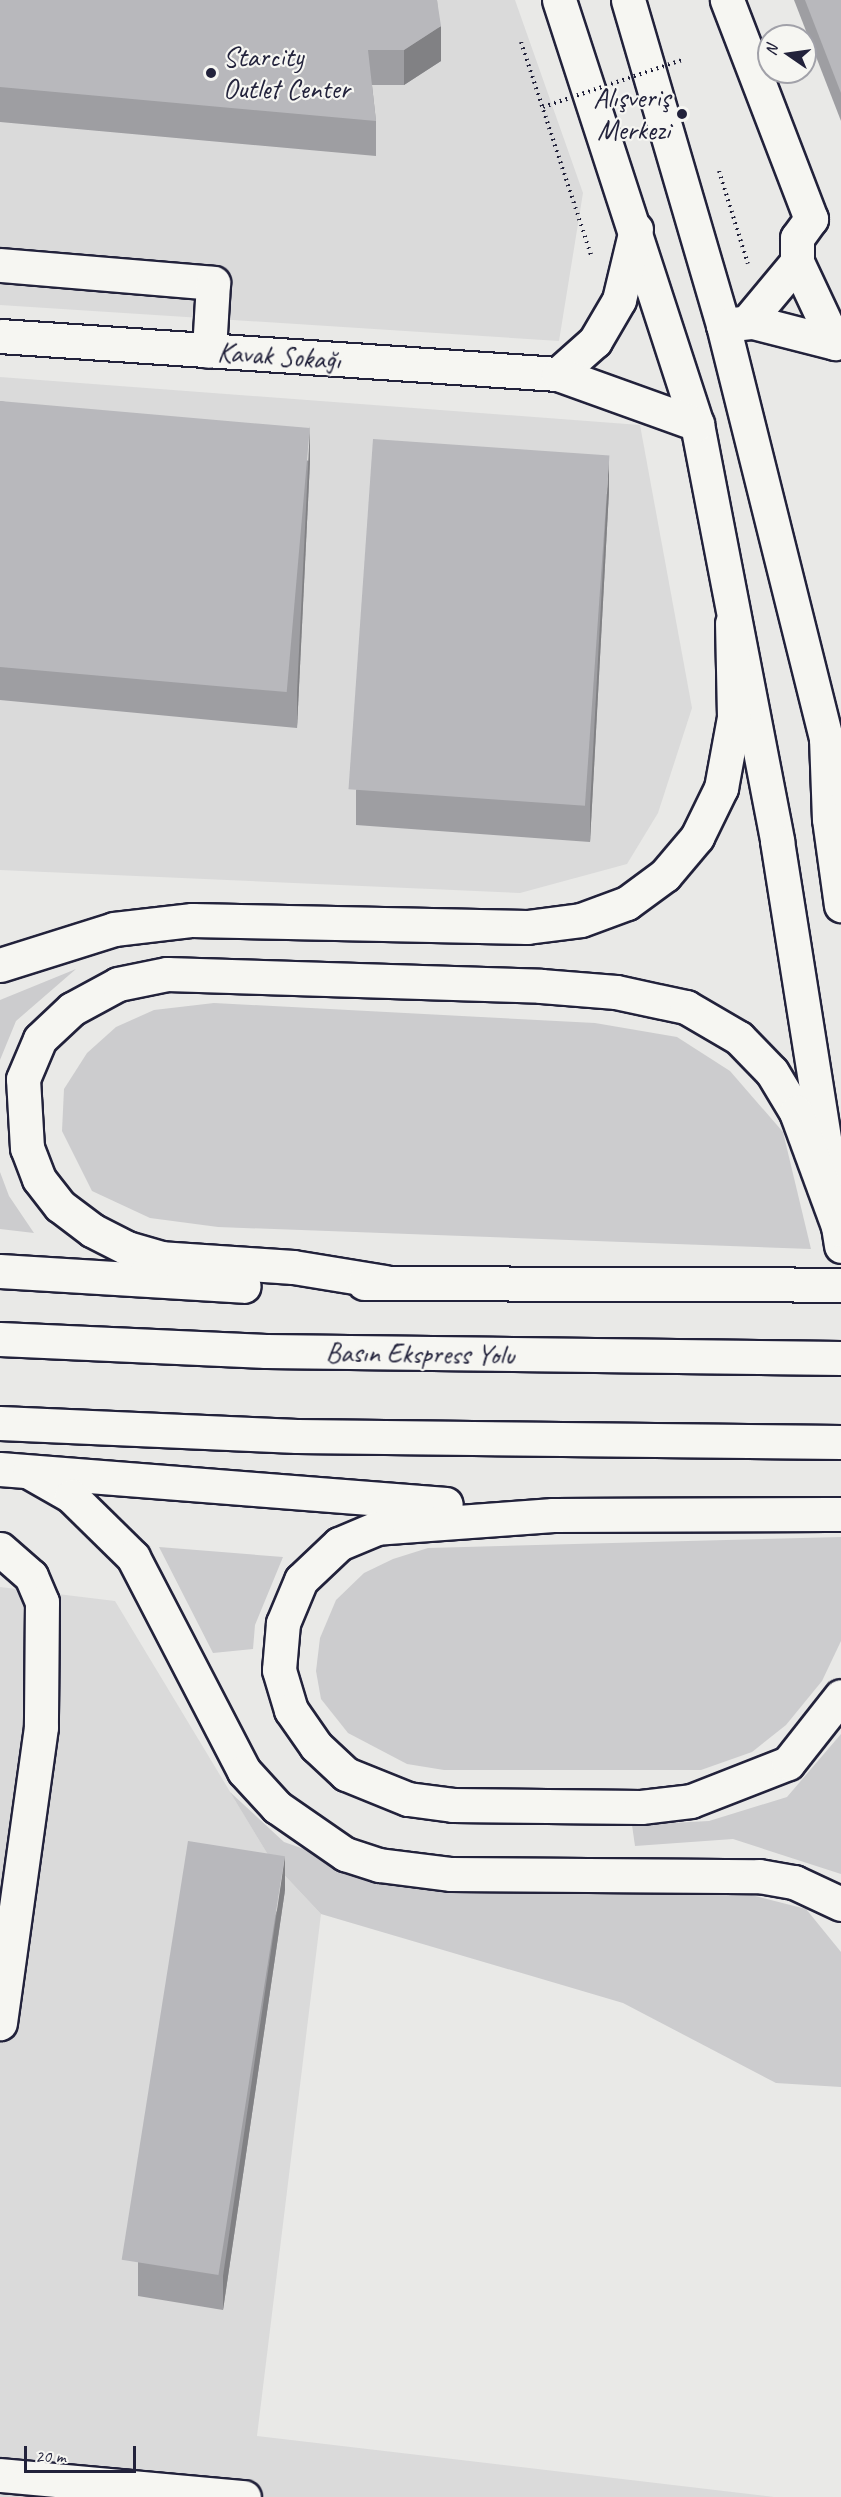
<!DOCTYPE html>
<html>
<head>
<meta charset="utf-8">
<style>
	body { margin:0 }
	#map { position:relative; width:841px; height:2497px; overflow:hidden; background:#e9e9e7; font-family:Caveat,sans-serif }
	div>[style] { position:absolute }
	.built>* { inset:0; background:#dadada }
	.green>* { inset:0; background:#ccccce }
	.path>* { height:4px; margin-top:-2px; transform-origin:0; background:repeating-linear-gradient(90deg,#22223b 0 1.5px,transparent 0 6px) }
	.roads { filter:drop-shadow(2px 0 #22223b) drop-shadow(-2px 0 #22223b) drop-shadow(0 2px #22223b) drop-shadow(0 -2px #22223b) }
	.minor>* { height:33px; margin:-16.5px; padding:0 16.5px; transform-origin:16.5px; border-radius:16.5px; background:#f6f6f2 }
	.major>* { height:33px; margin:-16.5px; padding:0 16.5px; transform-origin:16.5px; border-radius:16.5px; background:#f6f6f2 }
	.highway>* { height:33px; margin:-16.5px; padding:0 16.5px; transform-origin:16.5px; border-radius:16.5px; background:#f6f6f2 }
	.path-bridge>* { height:4px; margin-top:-2px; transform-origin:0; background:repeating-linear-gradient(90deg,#22223b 0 1.5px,transparent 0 6px) }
	.wall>* { inset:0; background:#9e9ea2 }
	.shaded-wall>* { inset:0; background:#818184 }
	.building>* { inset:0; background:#b8b8bc; transform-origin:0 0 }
	.dots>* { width:16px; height:16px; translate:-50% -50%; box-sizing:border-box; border:3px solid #f6f6f2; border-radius:50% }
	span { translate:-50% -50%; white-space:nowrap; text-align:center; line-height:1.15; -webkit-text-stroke:4.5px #f6f6f2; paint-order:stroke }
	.poi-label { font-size:28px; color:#22223b }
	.left { translate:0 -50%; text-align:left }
	.right { translate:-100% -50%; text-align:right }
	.street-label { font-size:28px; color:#22223b }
	.north { position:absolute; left:757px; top:24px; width:60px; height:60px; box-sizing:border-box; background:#f6f6f2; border:2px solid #a1a1a9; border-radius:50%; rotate:283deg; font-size:16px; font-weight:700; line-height:24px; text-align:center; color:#22223b }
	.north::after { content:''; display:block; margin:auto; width:21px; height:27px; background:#22223b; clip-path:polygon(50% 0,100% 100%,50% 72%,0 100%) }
	.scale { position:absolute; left:24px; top:2446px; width:112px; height:27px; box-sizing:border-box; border:3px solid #22223b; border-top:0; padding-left:8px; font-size:18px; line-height:21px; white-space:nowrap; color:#22223b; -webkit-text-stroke:4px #f6f6f2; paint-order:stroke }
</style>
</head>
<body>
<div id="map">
	<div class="built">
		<i style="clip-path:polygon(0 0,515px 0,583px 193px,559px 341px,0 305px)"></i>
		<i style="clip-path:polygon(0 377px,640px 425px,692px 708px,658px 813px,627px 864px,520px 893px,0 870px)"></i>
		<i style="clip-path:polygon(0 1587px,115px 1601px,273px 1863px,321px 1914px,257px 2436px,774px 2497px,0 2497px)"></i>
	</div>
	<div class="green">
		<i style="clip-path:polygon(76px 969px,16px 1021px,0 1060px,0 1000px)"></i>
		<i style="clip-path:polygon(214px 1003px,595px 1023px,677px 1037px,730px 1071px,783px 1132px,811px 1249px,218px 1227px,150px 1218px,92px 1191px,62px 1131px,64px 1089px,87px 1053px,116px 1027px,154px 1010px)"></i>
		<i style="clip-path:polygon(0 1172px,9px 1196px,34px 1233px,0 1229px)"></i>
		<i style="clip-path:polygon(841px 1537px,841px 1641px,822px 1681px,786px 1725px,752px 1752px,701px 1770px,444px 1770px,407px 1764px,348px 1733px,321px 1699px,316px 1671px,320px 1638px,336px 1600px,364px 1573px,393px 1559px,428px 1548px)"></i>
		<i style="clip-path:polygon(159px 1547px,283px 1557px,255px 1625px,253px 1649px,213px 1653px)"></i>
		<i style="clip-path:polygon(841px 1734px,841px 1874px,733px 1839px,635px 1846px,632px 1825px,709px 1821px,787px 1797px)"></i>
		<i style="clip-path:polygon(230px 1792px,284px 1842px,386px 1878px,712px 1885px,806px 1909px,841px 1952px,841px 2087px,776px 2083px,623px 2003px,321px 1914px,273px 1863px)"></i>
	</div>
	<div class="path">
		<i style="left:521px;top:42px;width:224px;rotate:71.8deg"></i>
		<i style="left:719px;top:171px;width:97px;rotate:72.7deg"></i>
	</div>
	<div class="roads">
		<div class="minor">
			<i style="left:0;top:265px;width:214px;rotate:4.8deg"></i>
			<i style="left:213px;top:283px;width:68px;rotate:93.4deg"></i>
			<i style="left:747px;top:322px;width:78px;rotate:-50.2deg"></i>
			<i style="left:723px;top:325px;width:30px;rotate:-6deg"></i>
			<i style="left:753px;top:322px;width:85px;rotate:14.4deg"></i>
			<i style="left:835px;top:343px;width:89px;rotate:-115.1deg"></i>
			<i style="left:797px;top:262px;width:24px;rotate:-90deg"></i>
			<i style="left:797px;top:238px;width:24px;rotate:-54deg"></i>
			<i style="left:811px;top:219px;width:235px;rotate:-111deg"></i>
			<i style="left:0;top:336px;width:559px;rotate:3.9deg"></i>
		</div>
		<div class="major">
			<i style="left:559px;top:0;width:446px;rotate:72deg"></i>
			<i style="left:697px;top:424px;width:425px;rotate:79.1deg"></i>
			<i style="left:777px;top:841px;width:410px;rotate:81deg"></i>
			<i style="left:628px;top:0;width:339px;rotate:73.7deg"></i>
			<i style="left:723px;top:325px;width:426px;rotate:76deg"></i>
			<i style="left:826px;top:738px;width:81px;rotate:87.9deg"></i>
			<i style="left:829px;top:819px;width:87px;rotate:82.1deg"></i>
			<i style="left:636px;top:229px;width:73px;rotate:103.5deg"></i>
			<i style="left:619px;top:300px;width:48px;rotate:120.3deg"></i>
			<i style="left:595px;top:341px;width:50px;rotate:138.3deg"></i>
			<i style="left:558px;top:374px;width:148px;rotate:19.8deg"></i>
			<i style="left:0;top:1549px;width:41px;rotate:41.1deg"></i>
			<i style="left:31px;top:1576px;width:28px;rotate:67deg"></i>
			<i style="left:42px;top:1602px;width:125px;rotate:90.5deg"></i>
			<i style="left:41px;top:1727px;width:299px;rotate:97.9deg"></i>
			<i style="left:0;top:2475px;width:245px;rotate:5.2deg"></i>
		</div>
		<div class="highway">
			<i style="left:826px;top:738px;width:46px;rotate:70.8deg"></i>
			<i style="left:0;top:965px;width:120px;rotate:-17.5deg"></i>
			<i style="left:114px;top:929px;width:79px;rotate:-6.6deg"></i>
			<i style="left:192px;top:920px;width:335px;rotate:1.2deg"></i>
			<i style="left:527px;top:927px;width:54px;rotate:-7.4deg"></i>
			<i style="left:581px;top:920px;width:49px;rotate:-20.3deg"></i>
			<i style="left:627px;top:903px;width:47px;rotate:-36.4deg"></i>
			<i style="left:665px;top:875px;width:50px;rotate:-49.9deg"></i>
			<i style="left:697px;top:837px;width:55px;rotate:-63.9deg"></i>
			<i style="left:721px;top:788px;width:72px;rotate:-79.6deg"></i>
			<i style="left:734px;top:717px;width:94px;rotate:-91.2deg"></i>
			<i style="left:0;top:1271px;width:244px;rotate:3.5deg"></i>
			<i style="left:385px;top:1282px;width:93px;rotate:-170.7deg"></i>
			<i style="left:293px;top:1267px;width:131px;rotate:-176.1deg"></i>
			<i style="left:162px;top:1258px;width:36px;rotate:-164deg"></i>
			<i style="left:127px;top:1248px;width:39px;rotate:-153deg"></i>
			<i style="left:92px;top:1230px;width:40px;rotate:-143deg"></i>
			<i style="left:60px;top:1206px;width:34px;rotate:-128deg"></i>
			<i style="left:39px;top:1179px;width:33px;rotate:-111deg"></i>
			<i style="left:27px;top:1148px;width:69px;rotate:-93.3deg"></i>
			<i style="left:23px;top:1079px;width:43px;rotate:-67deg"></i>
			<i style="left:40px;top:1039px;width:44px;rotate:-43.2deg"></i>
			<i style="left:72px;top:1009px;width:52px;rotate:-28.5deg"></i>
			<i style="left:118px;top:984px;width:50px;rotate:-11.5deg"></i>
			<i style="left:167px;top:974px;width:374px;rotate:1.8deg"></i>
			<i style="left:541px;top:986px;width:75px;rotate:4.6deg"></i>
			<i style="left:616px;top:992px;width:72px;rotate:12.1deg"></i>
			<i style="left:686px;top:1007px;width:61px;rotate:30.3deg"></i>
			<i style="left:739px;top:1038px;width:47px;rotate:45.9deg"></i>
			<i style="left:772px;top:1072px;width:47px;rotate:59deg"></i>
			<i style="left:796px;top:1112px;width:125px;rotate:69.8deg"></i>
			<i style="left:364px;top:1283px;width:477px;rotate:0.2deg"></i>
			<i style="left:0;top:1339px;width:266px;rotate:2.6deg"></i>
			<i style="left:266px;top:1351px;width:575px;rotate:0.7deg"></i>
			<i style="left:0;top:1423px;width:297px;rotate:2.5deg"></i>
			<i style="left:297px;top:1436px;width:544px;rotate:0.63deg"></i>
			<i style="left:0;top:1469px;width:447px;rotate:4.5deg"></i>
			<i style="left:29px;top:1472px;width:48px;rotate:29.7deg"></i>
			<i style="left:71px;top:1496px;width:87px;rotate:44.5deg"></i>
			<i style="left:133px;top:1557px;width:241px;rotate:62.6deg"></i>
			<i style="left:244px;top:1771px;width:49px;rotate:47.5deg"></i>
			<i style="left:277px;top:1807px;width:83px;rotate:34.7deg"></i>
			<i style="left:345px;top:1854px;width:36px;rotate:18deg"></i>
			<i style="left:379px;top:1865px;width:73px;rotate:7.1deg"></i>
			<i style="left:451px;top:1874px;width:308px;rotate:0.4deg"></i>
			<i style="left:759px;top:1876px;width:36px;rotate:10deg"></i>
			<i style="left:794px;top:1882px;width:52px;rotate:25.1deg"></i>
			<i style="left:841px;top:1514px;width:288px;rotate:179.8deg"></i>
			<i style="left:553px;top:1515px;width:176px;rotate:175.8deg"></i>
			<i style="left:377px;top:1528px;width:41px;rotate:157.2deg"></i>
			<i style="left:339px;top:1544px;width:52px;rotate:136.5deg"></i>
			<i style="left:301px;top:1580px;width:47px;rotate:112.7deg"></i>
			<i style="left:283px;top:1623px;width:47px;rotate:94.9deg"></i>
			<i style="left:279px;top:1670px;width:42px;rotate:73.3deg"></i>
			<i style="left:291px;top:1710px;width:44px;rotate:55.2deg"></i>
			<i style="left:316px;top:1746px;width:41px;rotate:43deg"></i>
			<i style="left:346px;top:1774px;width:67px;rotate:22deg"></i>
			<i style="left:408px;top:1799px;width:45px;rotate:7.6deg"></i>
			<i style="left:453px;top:1805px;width:188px;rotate:0.6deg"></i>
			<i style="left:641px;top:1807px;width:50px;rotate:-6.8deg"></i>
			<i style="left:691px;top:1801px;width:104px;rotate:-21.4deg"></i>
			<i style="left:788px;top:1763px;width:85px;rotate:-51.7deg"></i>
		</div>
	</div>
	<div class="path-bridge">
		<i style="left:543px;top:107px;width:147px;rotate:-18.7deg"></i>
	</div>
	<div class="wall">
		<i style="clip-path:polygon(0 0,437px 0,441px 61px,404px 85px,372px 85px,376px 121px,376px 156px,0 122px)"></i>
		<i style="clip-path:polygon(794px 0,841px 0,841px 121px)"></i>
		<i style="clip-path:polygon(0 401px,310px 461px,297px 728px,0 700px)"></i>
		<i style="clip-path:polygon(609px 491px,590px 842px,356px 825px,356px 790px)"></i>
		<i style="clip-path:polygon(285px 1890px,223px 2310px,138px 2296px,138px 2262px)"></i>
	</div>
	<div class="shaded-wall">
		<i style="clip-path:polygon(441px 26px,441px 61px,404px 85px,404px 50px)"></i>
		<i style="clip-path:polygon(310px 426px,310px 461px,297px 728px,297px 693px)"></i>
		<i style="clip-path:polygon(609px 456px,609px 491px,590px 842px,590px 807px)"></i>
		<i style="clip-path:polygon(285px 1856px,285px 1890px,223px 2310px,223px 2276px)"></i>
	</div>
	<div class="building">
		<i style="clip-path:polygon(0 0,437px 0,441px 26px,404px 50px,368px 50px,376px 121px,0 87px)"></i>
		<i style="clip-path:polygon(805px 0,841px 0,841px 93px)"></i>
		<i style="left:0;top:401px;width:311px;height:265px;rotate:5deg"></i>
		<i style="left:373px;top:439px;width:237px;height:351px;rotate:4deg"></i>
		<i style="left:188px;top:1841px;width:98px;height:424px;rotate:9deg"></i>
	</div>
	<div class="dots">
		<i style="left:211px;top:73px;background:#22223b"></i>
		<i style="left:682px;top:114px;background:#22223b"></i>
	</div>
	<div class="poi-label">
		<span class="left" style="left:223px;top:73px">Starcity<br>Outlet Center</span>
		<span class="right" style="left:670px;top:114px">Alışveriş<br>Merkezi</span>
	</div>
	<div class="street-label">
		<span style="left:279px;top:356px;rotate:4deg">Kavak Sokağı</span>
		<span style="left:420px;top:1354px;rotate:1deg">Basın Ekspress Yolu</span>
	</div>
	<div class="north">N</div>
	<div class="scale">20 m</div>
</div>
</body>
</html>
